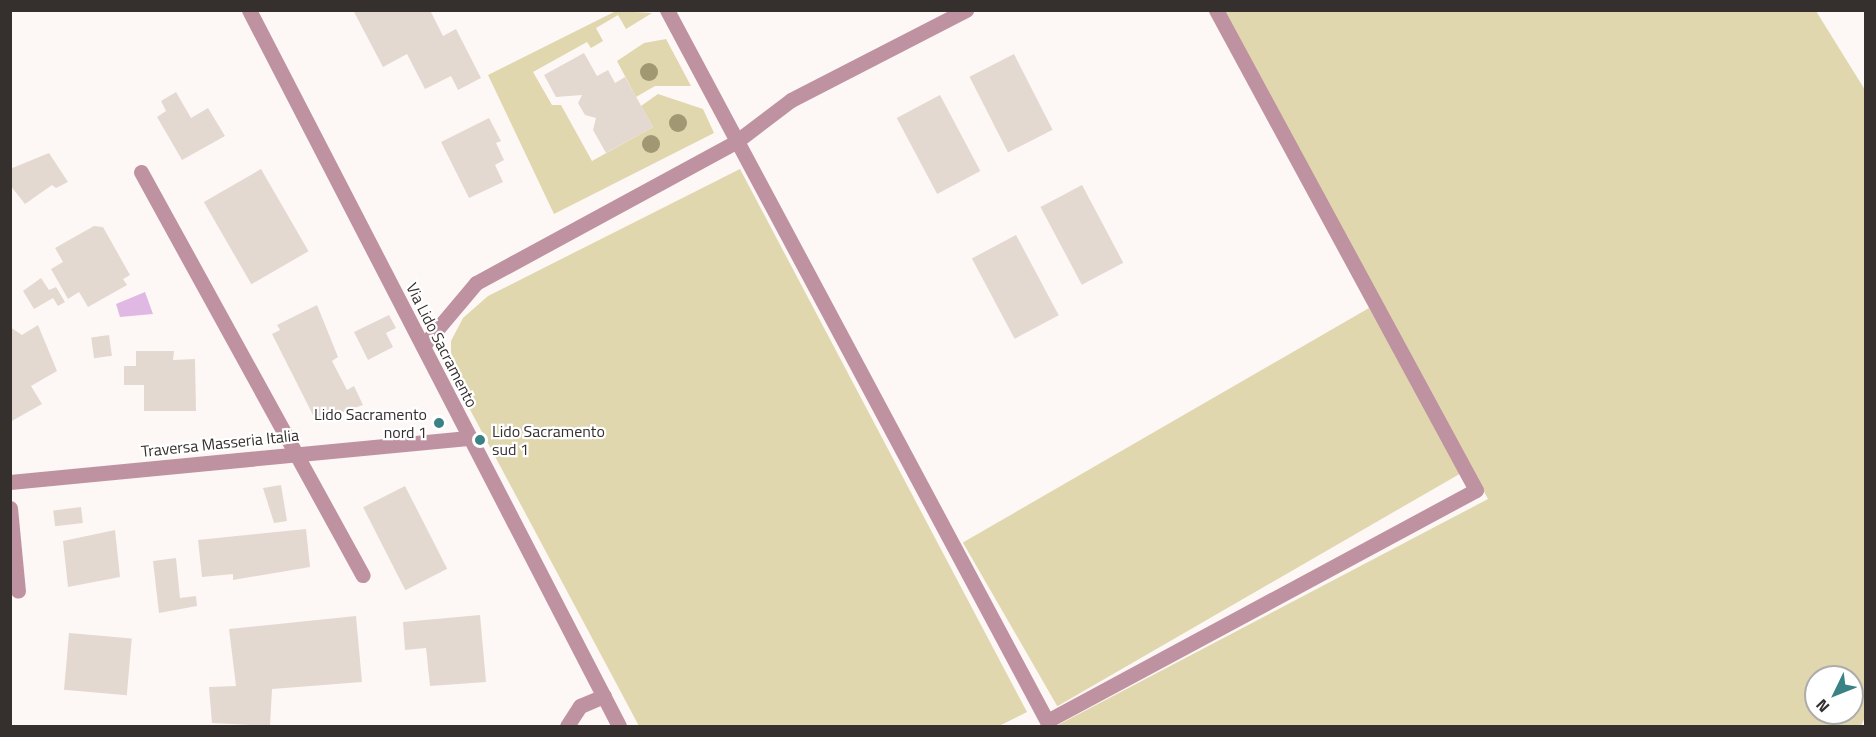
<!DOCTYPE html>
<html>
<head>
<meta charset="utf-8">
<style>
	body { margin:0 }
	#map { position:relative; width:1876px; height:737px; overflow:hidden; background:#fdf7f6; font-family:"Titillium Web",sans-serif }
	div>[style] { position:absolute }
	.green>* { inset:0; background:#e0d7ae; transform-origin:0 0 }
	.water>* { inset:0; background:#dfb9e3 }
	.building>* { inset:0; background:#e4d9d0; transform-origin:0 0 }
	.minor>* { height:15px; margin:-7.5px; padding:0 7.5px; transform-origin:7.5px; border-radius:7.5px; background:#bf92a1 }
	.trees>* { width:18px; height:18px; margin:-9px; border-radius:50%; background:#a19873 }
	.dots>* { width:16px; height:16px; translate:-50% -50%; box-sizing:border-box; border:3px solid #fff; border-radius:50% }
	span { translate:-50% -50%; white-space:nowrap; text-align:center; line-height:1.15; -webkit-text-stroke:4.5px #fff; paint-order:stroke }
	.street-label { font-size:16px; color:#352f2e }
	.poi-label { font-size:16px; color:#352f2e }
	.right { translate:-100% -50%; text-align:right }
	.left { translate:0 -50%; text-align:left }
	.frame { position:absolute; inset:0; border:12px solid #352f2e; pointer-events:none }
	.north { position:absolute; left:1804px; top:665px; width:60px; height:60px; box-sizing:border-box; background:#fff; border:2px solid #aeacab; border-radius:50%; rotate:227deg; font-size:16px; font-weight:700; line-height:24px; text-align:center; color:#352f2e }
	.north::after { content:''; display:block; margin:auto; width:21px; height:27px; background:#3a8285; clip-path:polygon(50% 0,100% 100%,50% 72%,0 100%) }
</style>
</head>
<body>
<div id="map">
	<div class="green">
		<i style="clip-path:polygon(616px 11px,652px 13px,626px 29px,618px 15px,596px 28px,603px 41px,591px 48px,587px 42px,533px 72px,552px 105px,561px 105px,592px 161px,653px 127px,641px 106px,658px 94px,703px 109px,714px 133px,554px 214px,488px 75px)"></i>
		<i style="clip-path:polygon(evenodd,1223px 11px,1816px 11px,1865px 90px,1866px 715px,1861px 726px,1056px 726px,1488px 499px,1223px 11px,1816px 677px,1852px 677px,1852px 713px,1816px 713px,1816px 677px)"></i>
		<i style="clip-path:polygon(666px 39px,691px 86px,655px 86px,636px 97px,617px 61px,644px 43px)"></i>
		<i style="clip-path:polygon(740px 169px,1027px 712px,999px 726px,639px 726px,451px 374px,451px 341px,463px 318px,488px 296px)"></i>
		<i style="left:1369px;top:308px;width:189px;height:469px;rotate:60deg"></i>
	</div>
	<div class="water">
		<i style="clip-path:polygon(145px 292px,153px 314px,120px 317px,116px 304px)"></i>
	</div>
	<div class="building">
		<i style="clip-path:polygon(353px 10px,430px 10px,443px 36px,456px 29px,481px 78px,458px 90px,451px 76px,425px 89px,407px 54px,383px 67px)"></i>
		<i style="clip-path:polygon(584px 53px,597px 76px,608px 70px,615px 83px,625px 77px,653px 127px,606px 153px,593px 130px,596px 118px,585px 115px,578px 103px,582px 95px,556px 97px,544px 75px)"></i>
		<i style="left:1014px;top:54px;width:85px;height:50px;rotate:63deg"></i>
		<i style="clip-path:polygon(176px 92px,191px 118px,208px 108px,225px 136px,182px 160px,157px 117px,166px 111px,161px 101px)"></i>
		<i style="left:940px;top:95px;width:86px;height:49px;rotate:62deg"></i>
		<i style="clip-path:polygon(489px 118px,501px 141px,496px 143px,504px 160px,495px 165px,503px 182px,469px 198px,441px 142px)"></i>
		<i style="clip-path:polygon(49px 153px,68px 182px,56px 188px,52px 185px,25px 204px,10px 185px,10px 169px)"></i>
		<i style="left:261px;top:169px;width:95px;height:66px;rotate:60deg"></i>
		<i style="left:1082px;top:185px;width:88px;height:47px;rotate:62deg"></i>
		<i style="clip-path:polygon(94px 226px,103px 227px,130px 275px,123px 279px,127px 285px,88px 307px,79px 292px,68px 299px,51px 269px,63px 262px,55px 248px)"></i>
		<i style="left:1016px;top:235px;width:91px;height:50px;rotate:62deg"></i>
		<i style="clip-path:polygon(41px 278px,49px 290px,56px 287px,65px 302px,58px 306px,53px 298px,34px 309px,23px 291px)"></i>
		<i style="clip-path:polygon(317px 305px,338px 357px,332px 361px,347px 390px,354px 386px,363px 405px,316px 421px,272px 334px,280px 330px,277px 325px)"></i>
		<i style="clip-path:polygon(389px 315px,396px 328px,386px 333px,393px 347px,368px 360px,354px 332px)"></i>
		<i style="clip-path:polygon(38px 325px,57px 371px,31px 386px,42px 404px,10px 422px,10px 327px,22px 335px)"></i>
		<i style="left:109px;top:335px;width:21px;height:18px;rotate:82deg"></i>
		<i style="clip-path:polygon(136px 351px,174px 351px,173px 360px,195px 359px,196px 411px,144px 411px,144px 385px,124px 385px,124px 366px,136px 366px)"></i>
		<i style="clip-path:polygon(281px 485px,287px 521px,274px 523px,263px 488px)"></i>
		<i style="left:405px;top:486px;width:93px;height:47px;rotate:63deg"></i>
		<i style="left:81px;top:507px;width:16px;height:28px;rotate:83deg"></i>
		<i style="clip-path:polygon(306px 529px,310px 567px,233px 580px,233px 574px,202px 577px,198px 540px)"></i>
		<i style="clip-path:polygon(115px 530px,120px 577px,68px 587px,63px 541px)"></i>
		<i style="clip-path:polygon(176px 558px,180px 598px,196px 596px,197px 606px,159px 613px,153px 561px)"></i>
		<i style="clip-path:polygon(480px 615px,486px 682px,430px 686px,426px 648px,405px 650px,403px 622px)"></i>
		<i style="clip-path:polygon(356px 616px,362px 682px,272px 689px,270px 726px,212px 723px,209px 687px,236px 686px,229px 629px)"></i>
		<i style="left:69px;top:633px;width:63px;height:57px;rotate:5deg"></i>
	</div>
	<div class="minor">
		<i style="left:249px;top:10px;width:806px;rotate:62.67deg"></i>
		<i style="left:667px;top:10px;width:806px;rotate:61.88deg"></i>
		<i style="left:1047px;top:721px;width:487px;rotate:-28.3deg"></i>
		<i style="left:1476px;top:490px;width:546px;rotate:-118.44deg"></i>
		<i style="left:141px;top:172px;width:460px;rotate:61.2deg"></i>
		<i style="left:423px;top:346px;width:82px;rotate:-49.9deg"></i>
		<i style="left:476px;top:283px;width:297px;rotate:-28.5deg"></i>
		<i style="left:737px;top:141px;width:68px;rotate:-37.2deg"></i>
		<i style="left:791px;top:100px;width:197px;rotate:-27.2deg"></i>
		<i style="left:10px;top:482px;width:460px;rotate:-5.5deg"></i>
		<i style="left:10px;top:508px;width:83px;rotate:84.5deg"></i>
		<i style="left:567px;top:726px;width:24px;rotate:-57deg"></i>
		<i style="left:580px;top:706px;width:26px;rotate:-23deg"></i>
	</div>
	<div class="trees">
		<i style="left:649px;top:72px"></i>
		<i style="left:678px;top:123px"></i>
		<i style="left:651px;top:144px"></i>
	</div>
	<div class="dots">
		<i style="left:439px;top:423px;background:#3a8285"></i>
		<i style="left:480px;top:440px;background:#3a8285"></i>
	</div>
	<div class="street-label">
		<span style="left:442px;top:345px;rotate:63deg">Via Lido Sacramento</span>
		<span style="left:220px;top:443px;rotate:-6deg">Traversa Masseria Italia</span>
	</div>
	<div class="poi-label">
		<span class="right" style="left:427px;top:423px">Lido Sacramento<br>nord 1</span>
		<span class="left" style="left:492px;top:440px">Lido Sacramento<br>sud 1</span>
	</div>
	<div class="frame"></div>
	<div class="north">N</div>
</div>
</body>
</html>
